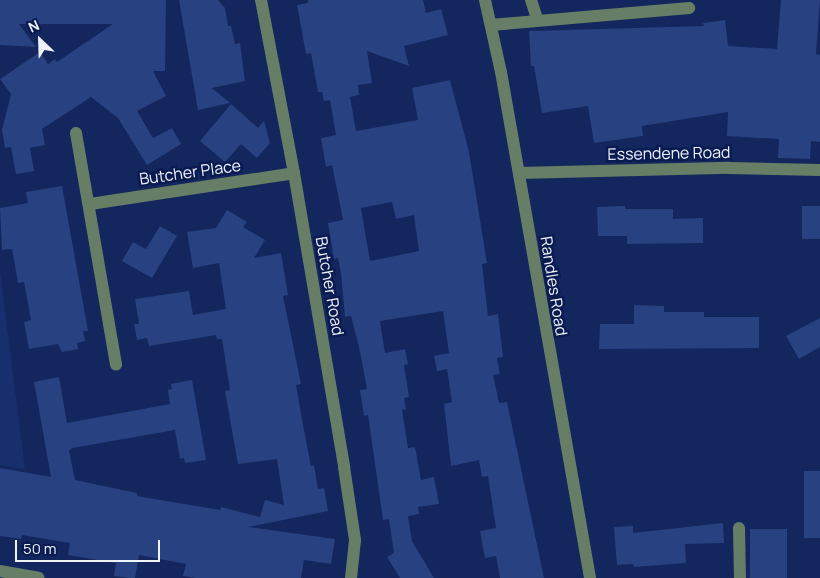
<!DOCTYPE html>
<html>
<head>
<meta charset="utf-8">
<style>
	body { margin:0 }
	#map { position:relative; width:820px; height:578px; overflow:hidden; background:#13265d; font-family:Manrope,sans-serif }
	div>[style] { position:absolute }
	.built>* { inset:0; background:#182f6d }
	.building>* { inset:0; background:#284181; transform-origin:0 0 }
	.minor>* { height:12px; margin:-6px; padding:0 6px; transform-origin:6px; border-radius:6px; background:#667e66 }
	span { translate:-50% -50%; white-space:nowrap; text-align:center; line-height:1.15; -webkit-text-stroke:5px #0a1b52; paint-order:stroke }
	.street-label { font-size:16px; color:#eef2f9 }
	.north { position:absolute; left:15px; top:15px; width:50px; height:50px; -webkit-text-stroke:4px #0a1b52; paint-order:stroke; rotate:336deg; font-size:14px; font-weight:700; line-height:20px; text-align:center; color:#eef2f9 }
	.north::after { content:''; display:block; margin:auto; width:18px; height:22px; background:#eef2f9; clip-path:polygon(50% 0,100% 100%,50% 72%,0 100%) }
	.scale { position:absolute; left:15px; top:540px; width:145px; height:22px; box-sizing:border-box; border:2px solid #eef2f9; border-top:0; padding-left:6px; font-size:15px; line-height:18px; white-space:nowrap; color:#eef2f9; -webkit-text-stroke:4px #0a1b52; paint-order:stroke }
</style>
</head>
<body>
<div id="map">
	<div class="built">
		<i style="clip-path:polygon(0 271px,25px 469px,0 465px)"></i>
	</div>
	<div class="building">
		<i style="clip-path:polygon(0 0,166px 0,165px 71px,153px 71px,166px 96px,137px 111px,153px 138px,172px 128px,181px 144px,147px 165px,118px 118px,91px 97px,42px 129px,45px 145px,30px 148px,34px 171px,16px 174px,11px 147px,5px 148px,2px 130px,11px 94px,0 79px,40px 52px,48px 64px,55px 59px,57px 62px,113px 24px,19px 24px,36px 47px,0 45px)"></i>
		<i style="clip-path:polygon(179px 0,218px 0,225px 8px,228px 26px,231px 26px,235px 44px,240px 43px,245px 81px,212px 88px,230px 103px,198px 110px)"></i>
		<i style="clip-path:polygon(evenodd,308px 0,423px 0,426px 13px,441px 9px,448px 35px,404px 46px,409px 66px,367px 51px,372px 83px,358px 85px,359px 95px,350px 97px,356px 131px,418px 120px,412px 88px,450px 80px,469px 152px,487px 263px,482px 264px,488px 316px,498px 314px,503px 357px,497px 358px,500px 374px,493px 375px,499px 403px,507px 402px,544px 578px,500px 578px,496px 556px,485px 558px,480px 531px,496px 528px,488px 476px,482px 477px,479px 460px,451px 466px,444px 404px,452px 402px,447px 369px,437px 371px,434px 356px,449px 353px,443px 311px,380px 321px,385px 353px,405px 349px,408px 364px,404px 365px,409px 397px,404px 398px,406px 409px,402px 410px,408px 448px,415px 447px,421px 480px,434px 477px,439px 504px,418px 507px,419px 514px,408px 516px,412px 541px,434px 578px,400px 578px,387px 557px,394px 553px,389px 519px,383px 520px,368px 415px,364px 416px,360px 390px,367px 389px,359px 347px,351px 316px,345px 317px,341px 273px,338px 258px,334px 259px,328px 223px,343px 220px,332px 165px,326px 167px,321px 138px,336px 135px,330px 100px,324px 101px,322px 92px,318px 92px,311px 53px,306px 54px,297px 5px,308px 3px,308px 0,392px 202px,396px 219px,414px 215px,419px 251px,370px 261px,361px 208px,392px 202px)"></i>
		<i style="clip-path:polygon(781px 0,820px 0,816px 54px,820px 55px,820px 142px,811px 141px,810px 159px,778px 158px,779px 139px,727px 136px,728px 112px,642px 126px,643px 136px,594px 143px,588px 106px,542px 113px,534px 66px,531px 66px,529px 31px,704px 26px,703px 23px,725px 20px,728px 46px,777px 49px)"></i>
		<i style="clip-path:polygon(231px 104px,258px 128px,264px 121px,270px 143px,257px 158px,241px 144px,225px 162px,200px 141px)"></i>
		<i style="clip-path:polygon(62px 186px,88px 331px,83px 331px,85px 341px,77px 343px,78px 349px,62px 352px,58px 344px,29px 349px,24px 322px,31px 320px,24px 282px,18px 283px,12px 249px,2px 250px,0 208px,28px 203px,26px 192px)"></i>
		<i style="clip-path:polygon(625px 206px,625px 209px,673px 209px,673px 219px,703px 218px,703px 243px,627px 244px,627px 236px,598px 236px,597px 207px)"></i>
		<i style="left:802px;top:206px;width:18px;height:33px"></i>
		<i style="clip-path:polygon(227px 210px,247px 222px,243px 227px,265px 240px,254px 258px,281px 253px,288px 295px,283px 296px,301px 384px,296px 385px,303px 425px,311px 466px,314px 465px,318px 489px,324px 488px,328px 511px,248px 527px,335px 539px,331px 564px,304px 560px,301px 578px,197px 578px,183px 576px,186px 564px,139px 555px,135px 578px,129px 578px,114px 576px,116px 563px,68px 555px,70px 543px,22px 535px,21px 539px,0 536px,0 468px,51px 477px,34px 382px,59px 377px,67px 423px,170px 404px,168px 390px,172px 389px,171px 384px,192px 380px,206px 460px,185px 463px,184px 458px,180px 459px,175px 430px,72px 448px,69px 451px,75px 480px,137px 493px,137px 496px,220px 510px,221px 507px,260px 517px,265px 500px,284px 505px,277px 459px,238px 464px,225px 391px,230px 390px,222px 339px,217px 339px,216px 335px,149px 346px,147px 338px,137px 340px,134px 324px,139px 324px,135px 299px,189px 291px,193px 315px,226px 309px,219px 263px,193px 268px,187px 232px,216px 228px)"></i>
		<i style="clip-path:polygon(160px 226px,177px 236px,152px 278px,122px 261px,133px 242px,146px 249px)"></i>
		<i style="clip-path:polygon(634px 305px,664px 306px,664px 312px,704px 312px,704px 317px,759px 317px,759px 348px,599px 349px,600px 324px,634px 324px)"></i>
		<i style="clip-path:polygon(820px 318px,820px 347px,799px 359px,786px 336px)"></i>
		<i style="left:804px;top:471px;width:16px;height:67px"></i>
		<i style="clip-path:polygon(723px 523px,724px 543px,685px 544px,686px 563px,634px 567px,633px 564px,617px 565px,614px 527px,633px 526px,633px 533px)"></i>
		<i style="left:750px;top:529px;width:37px;height:49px"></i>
	</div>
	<div class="minor">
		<i style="left:261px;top:0;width:176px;rotate:79.2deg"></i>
		<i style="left:294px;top:173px;width:298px;rotate:80.3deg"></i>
		<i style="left:344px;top:467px;width:74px;rotate:81.4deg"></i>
		<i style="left:355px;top:540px;width:38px;rotate:96deg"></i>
		<i style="left:485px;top:0;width:74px;rotate:77.5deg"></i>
		<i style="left:501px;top:72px;width:514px;rotate:80.02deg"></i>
		<i style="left:531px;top:0;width:20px;rotate:72deg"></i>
		<i style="left:491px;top:25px;width:199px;rotate:-4.9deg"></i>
		<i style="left:76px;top:133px;width:235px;rotate:80.2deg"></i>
		<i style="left:519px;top:173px;width:210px;rotate:-1.4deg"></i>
		<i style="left:729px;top:168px;width:91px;rotate:1.3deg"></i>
		<i style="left:90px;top:204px;width:206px;rotate:-8.6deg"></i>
		<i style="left:739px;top:528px;width:50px;rotate:88.9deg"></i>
		<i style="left:0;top:571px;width:39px;rotate:10deg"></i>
	</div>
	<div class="street-label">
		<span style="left:669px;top:153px;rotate:-1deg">Essendene Road</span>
		<span style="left:190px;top:172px;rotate:-8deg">Butcher Place</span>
		<span style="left:330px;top:286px;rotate:80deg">Butcher Road</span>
		<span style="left:554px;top:286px;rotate:81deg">Randles Road</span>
	</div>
	<div class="north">N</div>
	<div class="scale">50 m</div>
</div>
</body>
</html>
